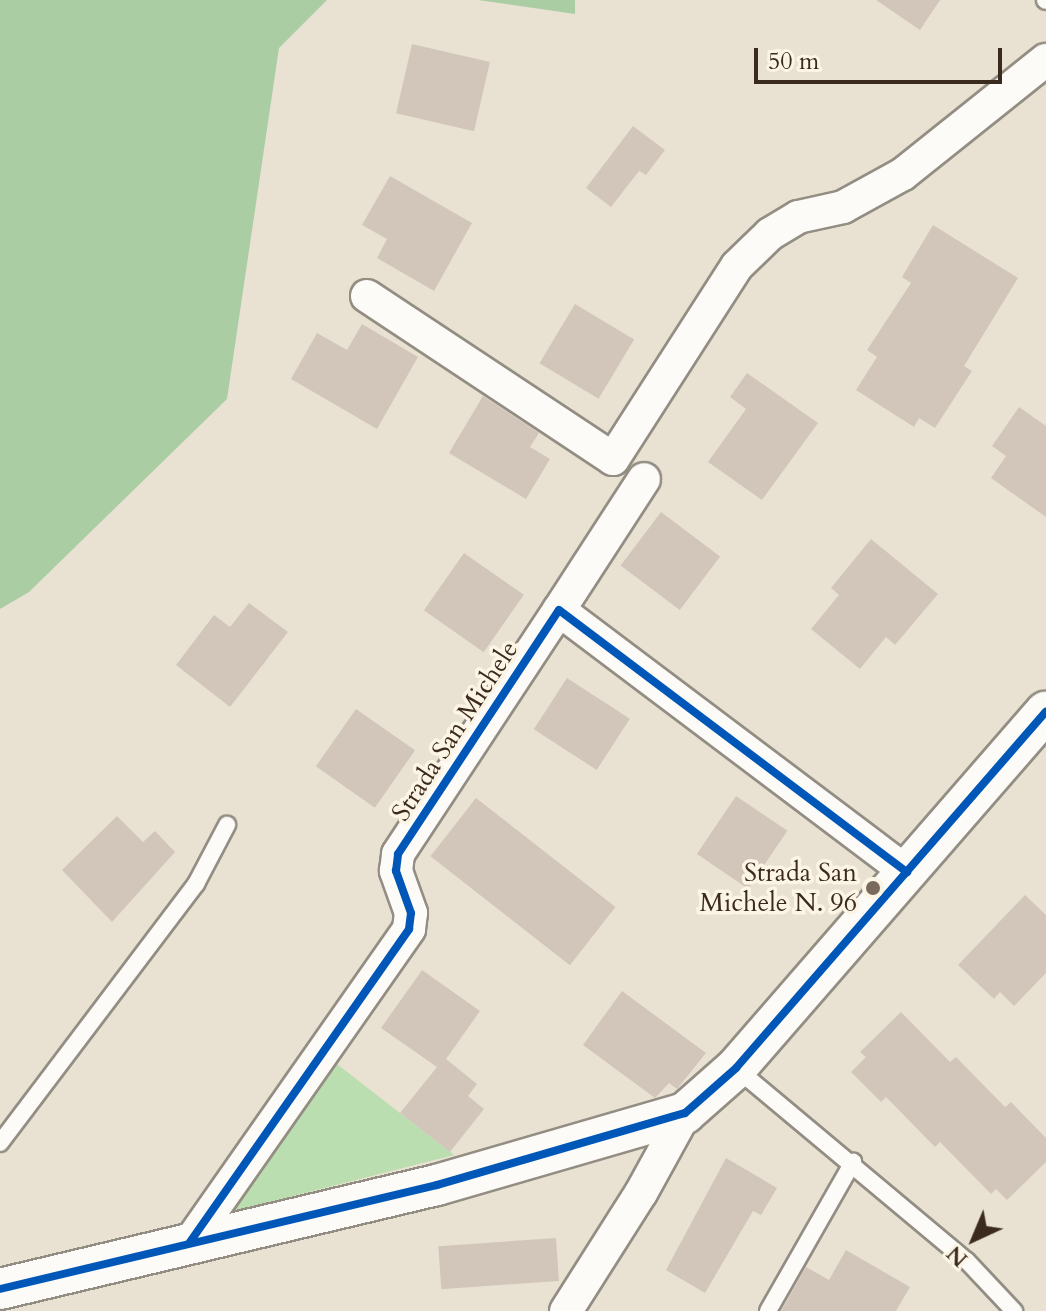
<!DOCTYPE html>
<html>
<head>
<meta charset="utf-8">
<style>
	body { margin:0 }
	#map { position:relative; width:1046px; height:1311px; overflow:hidden; background:#e9e2d2; font-family:Cardo,serif }
	div>[style] { position:absolute }
	.green>* { inset:0; background:#badeb0 }
	.forest>* { inset:0; background:#aacda4 }
	.building>* { inset:0; background:#d2c6ba; transform-origin:0 0 }
	.roads { filter:drop-shadow(2px 0 #938d83) drop-shadow(-2px 0 #938d83) drop-shadow(0 2px #938d83) drop-shadow(0 -2px #938d83) }
	.service>* { height:16px; margin:-8px; padding:0 8px; transform-origin:8px; border-radius:8px; background:#fcfbf8 }
	.minor>* { height:32px; margin:-16px; padding:0 16px; transform-origin:16px; border-radius:16px; background:#fcfbf8 }
	.tertiary>* { height:40px; margin:-20px; padding:0 20px; transform-origin:20px; border-radius:20px; background:#fcfbf8 }
	.cycleway>* { height:8px; margin:-4px; padding:0 4px; transform-origin:4px; border-radius:4px; background:#0057b8 }
	.dots>* { width:22px; height:22px; translate:-50% -50%; box-sizing:border-box; border:4px solid #fcf5e5; border-radius:50% }
	span { translate:-50% -50%; white-space:nowrap; text-align:center; line-height:1.15; -webkit-text-stroke:7px #fcf5e5; paint-order:stroke }
	.street-label { font-size:26px; color:#3b2a1e }
	.poi-label { font-size:26px; color:#3b2a1e }
	.right { translate:-100% -50%; text-align:right }
	.north { position:absolute; left:934px; top:1199px; width:80px; height:80px; -webkit-text-stroke:6px #fcf5e5; paint-order:stroke; rotate:224deg; font-size:22px; font-weight:700; line-height:32px; text-align:center; color:#3b2a1e }
	.north::after { content:''; display:block; margin:auto; width:28px; height:36px; background:#3b2a1e; clip-path:polygon(50% 0,100% 100%,50% 72%,0 100%) }
	.scale { position:absolute; left:754px; top:48px; width:248px; height:36px; box-sizing:border-box; border:4px solid #3b2a1e; border-top:0; padding-left:10px; font-size:24px; line-height:28px; white-space:nowrap; color:#3b2a1e; -webkit-text-stroke:6px #fcf5e5; paint-order:stroke }
</style>
</head>
<body>
<div id="map">
	<div class="green">
		<i style="clip-path:polygon(333px 1061px,454px 1155px,234px 1211px)"></i>
	</div>
	<div class="forest">
		<i style="clip-path:polygon(0 0,327px 0,279px 48px,227px 399px,29px 592px,0 609px)"></i>
		<i style="clip-path:polygon(478px 0,575px 0,575px 14px)"></i>
	</div>
	<div class="building">
		<i style="clip-path:polygon(876px 0,940px 0,920px 30px)"></i>
		<i style="left:412px;top:44px;width:80px;height:71px;rotate:13deg"></i>
		<i style="clip-path:polygon(633px 126px,665px 150px,646px 175px,639px 171px,611px 207px,586px 188px)"></i>
		<i style="clip-path:polygon(390px 176px,472px 223px,434px 291px,377px 258px,387px 239px,362px 225px)"></i>
		<i style="clip-path:polygon(933px 225px,1018px 278px,964px 366px,972px 371px,935px 428px,919px 418px,914px 427px,856px 390px,877px 357px,867px 350px,911px 283px,902px 277px)"></i>
		<i style="left:575px;top:304px;width:69px;height:69px;rotate:31deg"></i>
		<i style="clip-path:polygon(362px 324px,418px 357px,377px 429px,291px 379px,317px 333px,347px 350px)"></i>
		<i style="clip-path:polygon(747px 373px,818px 423px,762px 500px,708px 462px,746px 409px,730px 397px)"></i>
		<i style="clip-path:polygon(483px 396px,539px 433px,530px 447px,550px 459px,526px 499px,449px 453px)"></i>
		<i style="clip-path:polygon(1019px 407px,1046px 426px,1046px 517px,991px 478px,1006px 456px,992px 446px)"></i>
		<i style="left:661px;top:512px;width:74px;height:67px;rotate:37deg"></i>
		<i style="clip-path:polygon(871px 539px,938px 594px,895px 645px,886px 637px,860px 669px,811px 629px,839px 595px,831px 588px)"></i>
		<i style="left:464px;top:553px;width:73px;height:70px;rotate:35deg"></i>
		<i style="clip-path:polygon(249px 603px,288px 632px,230px 707px,176px 665px,214px 615px,230px 627px)"></i>
		<i style="left:567px;top:678px;width:75px;height:61px;rotate:33deg"></i>
		<i style="left:356px;top:709px;width:72px;height:70px;rotate:35deg"></i>
		<i style="left:736px;top:796px;width:62px;height:70px;rotate:34deg"></i>
		<i style="left:476px;top:798px;width:177px;height:74px;rotate:38deg"></i>
		<i style="clip-path:polygon(117px 816px,143px 842px,155px 831px,175px 852px,112px 922px,62px 870px)"></i>
		<i style="clip-path:polygon(1025px 895px,1046px 915px,1046px 973px,1014px 1006px,1000px 992px,994px 999px,958px 965px)"></i>
		<i style="clip-path:polygon(422px 970px,480px 1011px,446px 1059px,477px 1084px,468px 1096px,484px 1109px,450px 1152px,400px 1113px,437px 1067px,381px 1028px)"></i>
		<i style="clip-path:polygon(622px 991px,706px 1053px,677px 1089px,669px 1083px,655px 1098px,583px 1045px)"></i>
		<i style="clip-path:polygon(901px 1012px,950px 1062px,956px 1057px,1005px 1107px,1011px 1102px,1046px 1138px,1046px 1162px,1007px 1200px,996px 1189px,991px 1194px,940px 1142px,935px 1147px,886px 1097px,881px 1102px,851px 1072px,866px 1057px,860px 1052px)"></i>
		<i style="clip-path:polygon(726px 1158px,777px 1188px,761px 1215px,753px 1211px,705px 1293px,666px 1270px)"></i>
		<i style="left:556px;top:1238px;width:43px;height:118px;rotate:86deg"></i>
		<i style="clip-path:polygon(846px 1250px,910px 1287px,896px 1311px,781px 1311px,806px 1267px,829px 1280px)"></i>
	</div>
	<div class="roads">
		<div class="service">
			<i style="left:1045px;top:0;width:1px;rotate:45deg"></i>
			<i style="left:737px;top:1069px;width:300px;rotate:39.9deg"></i>
			<i style="left:967px;top:1261px;width:69px;rotate:46.8deg"></i>
			<i style="left:0;top:1143px;width:325px;rotate:-52.9deg"></i>
			<i style="left:196px;top:884px;width:67px;rotate:-62.3deg"></i>
			<i style="left:768px;top:1311px;width:172px;rotate:-60.3deg"></i>
		</div>
		<div class="minor">
			<i style="left:367px;top:296px;width:295px;rotate:33.5deg"></i>
			<i style="left:613px;top:459px;width:229px;rotate:-57.3deg"></i>
			<i style="left:737px;top:266px;width:46px;rotate:-44.1deg"></i>
			<i style="left:770px;top:234px;width:33px;rotate:-31deg"></i>
			<i style="left:798px;top:217px;width:46px;rotate:-12.5deg"></i>
			<i style="left:843px;top:207px;width:68px;rotate:-28.8deg"></i>
			<i style="left:903px;top:174px;width:183px;rotate:-38.6deg"></i>
			<i style="left:559px;top:610px;width:156px;rotate:-57deg"></i>
			<i style="left:190px;top:1242px;width:382px;rotate:-55deg"></i>
			<i style="left:409px;top:929px;width:16px;rotate:-83deg"></i>
			<i style="left:411px;top:913px;width:45px;rotate:-109.7deg"></i>
			<i style="left:396px;top:871px;width:17px;rotate:-83deg"></i>
			<i style="left:398px;top:854px;width:292px;rotate:-56.6deg"></i>
			<i style="left:559px;top:610px;width:436px;rotate:37deg"></i>
			<i style="left:566px;top:1311px;width:140px;rotate:-57.6deg"></i>
			<i style="left:641px;top:1193px;width:91px;rotate:-61.2deg"></i>
		</div>
		<div class="tertiary">
			<i style="left:0;top:1289px;width:449px;rotate:-13.4deg"></i>
			<i style="left:437px;top:1185px;width:258px;rotate:-16.2deg"></i>
			<i style="left:685px;top:1113px;width:68px;rotate:-41.4deg"></i>
			<i style="left:736px;top:1068px;width:472px;rotate:-49deg"></i>
		</div>
	</div>
	<div class="cycleway">
		<i style="left:190px;top:1242px;width:382px;rotate:-55deg"></i>
		<i style="left:409px;top:929px;width:16px;rotate:-83deg"></i>
		<i style="left:411px;top:913px;width:45px;rotate:-109.7deg"></i>
		<i style="left:396px;top:871px;width:17px;rotate:-83deg"></i>
		<i style="left:398px;top:854px;width:292px;rotate:-56.6deg"></i>
		<i style="left:559px;top:610px;width:436px;rotate:37deg"></i>
		<i style="left:0;top:1289px;width:449px;rotate:-13.4deg"></i>
		<i style="left:437px;top:1185px;width:258px;rotate:-16.2deg"></i>
		<i style="left:685px;top:1113px;width:68px;rotate:-41.4deg"></i>
		<i style="left:736px;top:1068px;width:472px;rotate:-49deg"></i>
	</div>
	<div class="dots">
		<i style="left:873px;top:888px;background:#786a5d"></i>
	</div>
	<div class="street-label">
		<span style="left:455px;top:731px;rotate:-57deg">Strada San Michele</span>
	</div>
	<div class="poi-label">
		<span class="right" style="left:857px;top:888px">Strada San<br>Michele N. 96</span>
	</div>
	<div class="north">N</div>
	<div class="scale">50 m</div>
</div>
</body>
</html>
